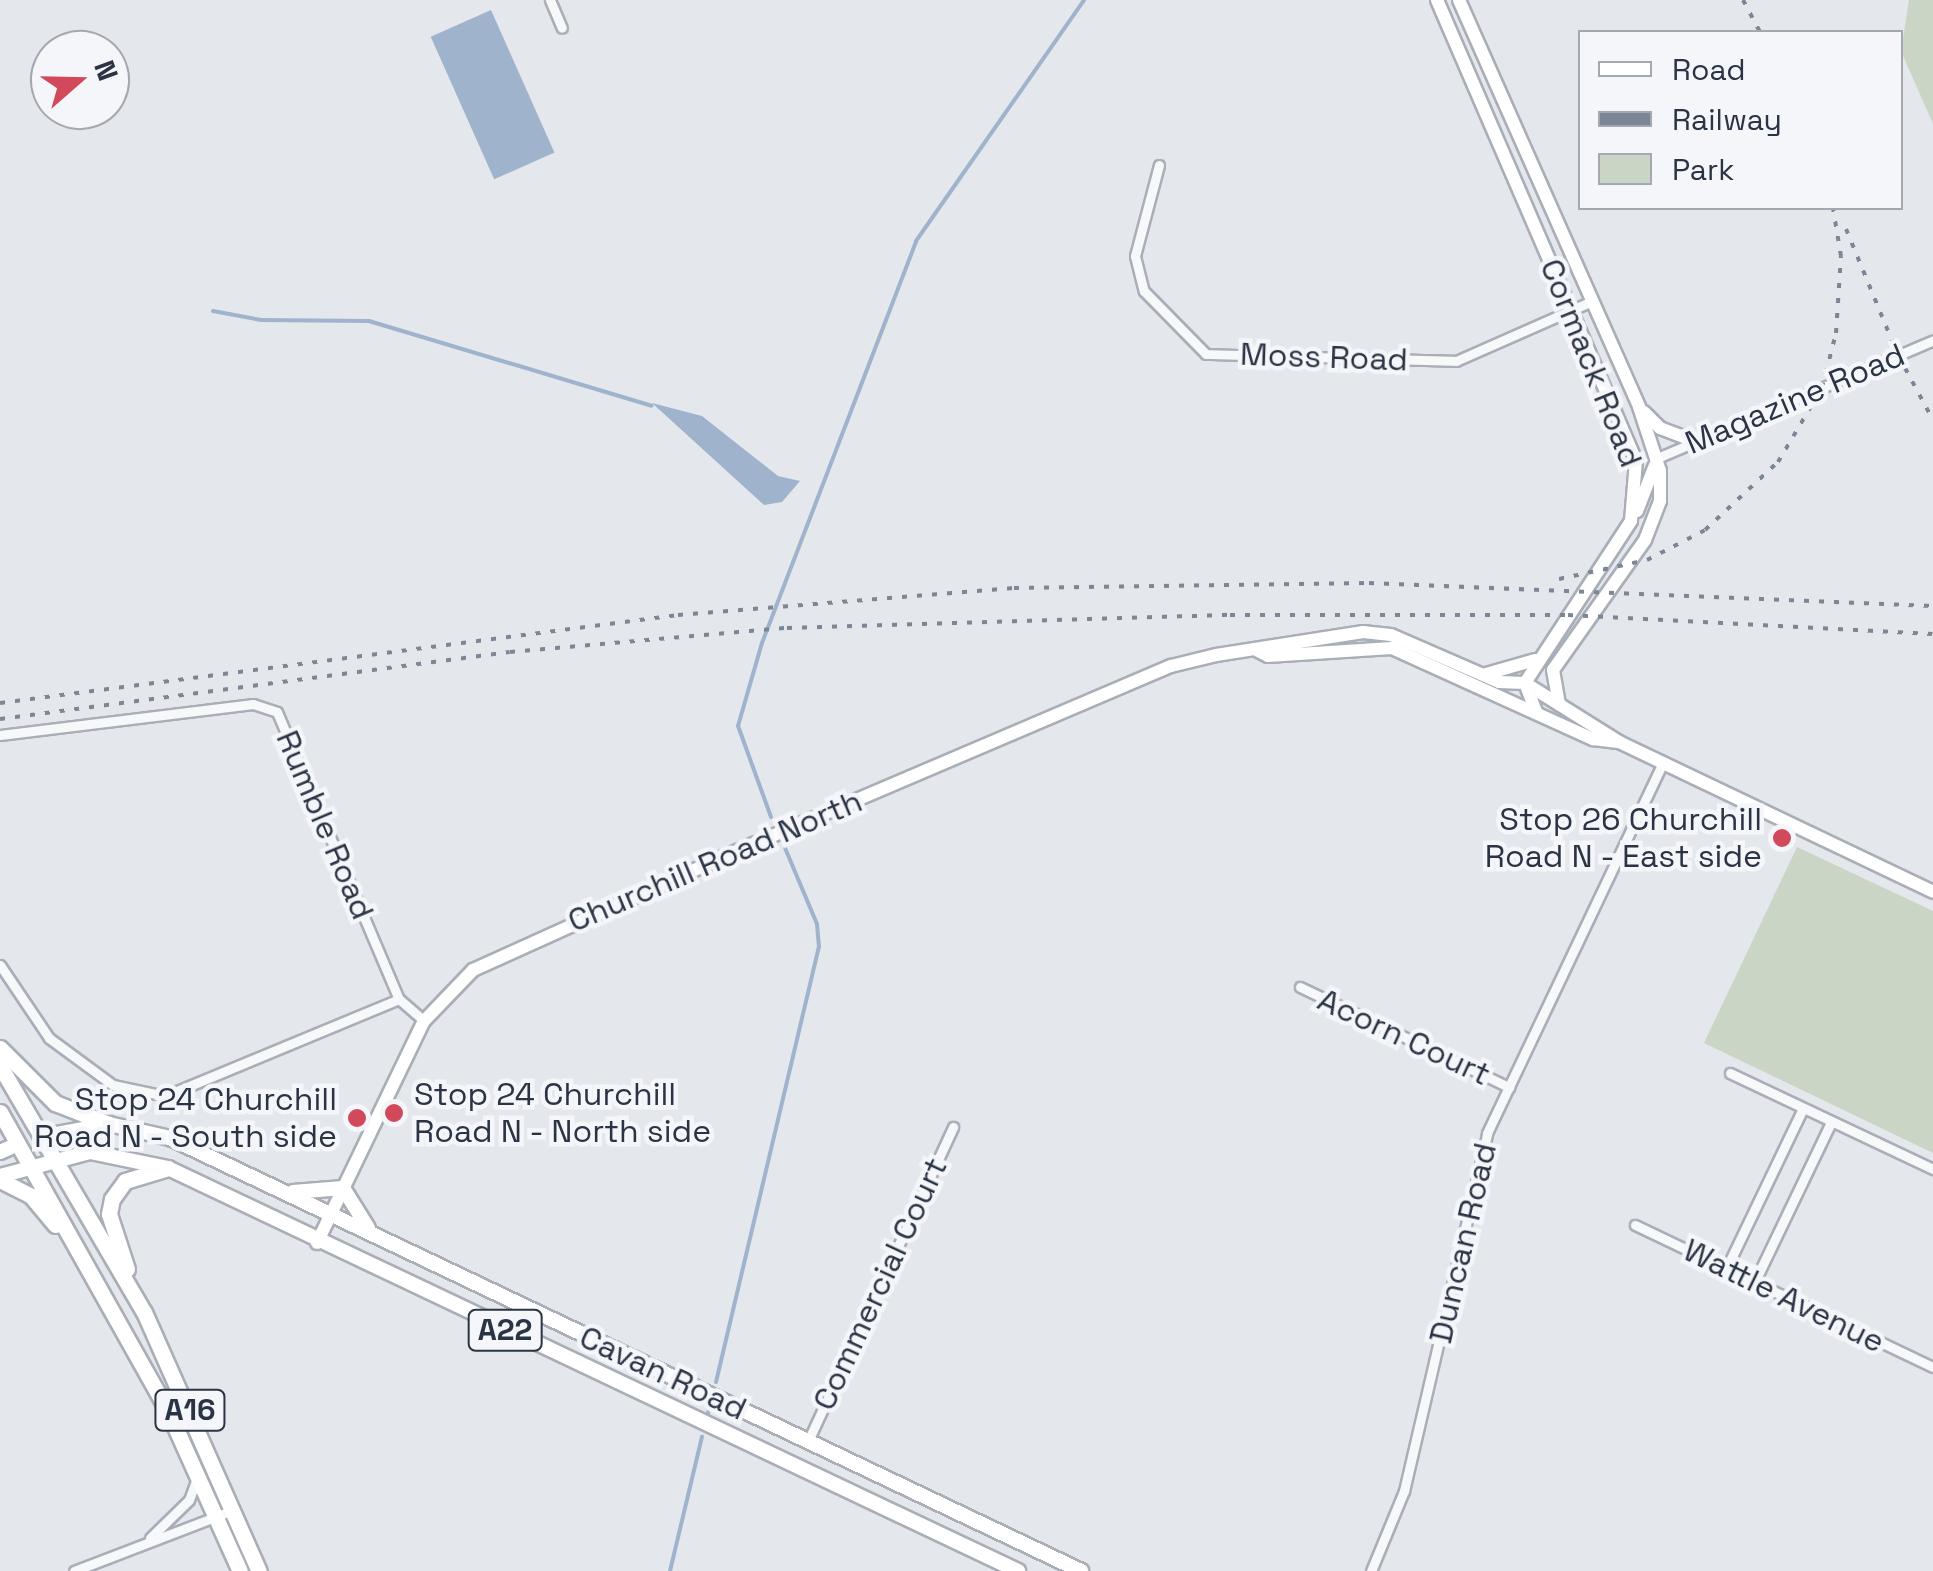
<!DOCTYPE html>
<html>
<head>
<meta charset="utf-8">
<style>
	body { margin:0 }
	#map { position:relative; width:1933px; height:1571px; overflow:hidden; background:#e4e7ec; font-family:"Space Grotesk",sans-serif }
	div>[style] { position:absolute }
	.green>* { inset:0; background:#c9d6c5 }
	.water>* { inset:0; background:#9fb4cc; transform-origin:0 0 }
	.stream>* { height:4px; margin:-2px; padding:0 2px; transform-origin:2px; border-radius:2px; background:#9fb4cc }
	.roads { filter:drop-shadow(2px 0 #a9aeb7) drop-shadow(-2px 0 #a9aeb7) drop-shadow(0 2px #a9aeb7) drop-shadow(0 -2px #a9aeb7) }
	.street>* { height:9px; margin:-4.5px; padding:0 4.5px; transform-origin:4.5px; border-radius:4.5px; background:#f7f8fa }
	.secondary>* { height:12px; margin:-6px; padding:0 6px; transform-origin:6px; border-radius:6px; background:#fff }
	.primary>* { height:14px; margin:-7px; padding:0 7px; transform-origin:7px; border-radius:7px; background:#fff }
	.highway>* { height:15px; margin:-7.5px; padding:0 7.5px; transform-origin:7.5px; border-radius:7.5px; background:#fff }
	.rail>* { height:4px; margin-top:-2px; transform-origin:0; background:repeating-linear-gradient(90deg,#7d8696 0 5px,transparent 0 15px) }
	.dots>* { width:28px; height:28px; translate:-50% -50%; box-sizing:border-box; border:5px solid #f4f6f9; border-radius:50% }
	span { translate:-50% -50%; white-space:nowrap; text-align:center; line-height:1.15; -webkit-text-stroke:9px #f4f6f9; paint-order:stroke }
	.shield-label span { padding:2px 8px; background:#f4f6f9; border:2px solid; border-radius:8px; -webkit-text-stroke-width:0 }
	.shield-label { font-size:30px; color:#2b3445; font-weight:700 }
	.street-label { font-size:32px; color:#2b3445 }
	.poi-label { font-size:32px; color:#2b3445 }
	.right { translate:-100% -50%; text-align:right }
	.left { translate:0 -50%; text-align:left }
	.legend { position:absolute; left:1578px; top:30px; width:325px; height:180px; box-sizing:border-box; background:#f4f6f9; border:2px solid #a4a8b1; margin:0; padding:12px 18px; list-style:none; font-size:30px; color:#2b3445 }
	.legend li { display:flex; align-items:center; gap:20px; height:50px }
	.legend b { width:50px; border:2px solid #a4a8b1 }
	.north { position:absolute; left:30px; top:30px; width:100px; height:100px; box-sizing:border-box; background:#f4f6f9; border:2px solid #a4a8b1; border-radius:50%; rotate:70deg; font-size:28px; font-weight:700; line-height:40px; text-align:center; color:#2b3445 }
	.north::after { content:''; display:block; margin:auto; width:35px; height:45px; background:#d1495b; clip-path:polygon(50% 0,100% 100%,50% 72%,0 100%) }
</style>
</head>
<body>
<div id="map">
	<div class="green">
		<i style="clip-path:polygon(1909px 0,1933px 0,1933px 124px,1901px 51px)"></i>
		<i style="clip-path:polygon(1797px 847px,1933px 911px,1933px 1153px,1704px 1043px)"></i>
	</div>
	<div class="water">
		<i style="left:491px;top:10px;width:156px;height:66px;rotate:66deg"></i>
		<i style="clip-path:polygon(652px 403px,702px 416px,778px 476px,800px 481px,782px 502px,764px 505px)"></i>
	</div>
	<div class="stream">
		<i style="left:213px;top:311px;width:49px;rotate:10.6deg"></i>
		<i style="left:261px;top:320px;width:108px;rotate:0.5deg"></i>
		<i style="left:369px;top:321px;width:295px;rotate:16.7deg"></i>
		<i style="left:771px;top:817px;width:97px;rotate:-109.9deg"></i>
		<i style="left:738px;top:726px;width:86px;rotate:-73.9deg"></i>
		<i style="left:762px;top:643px;width:430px;rotate:-69deg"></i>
		<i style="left:916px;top:241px;width:294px;rotate:-55.1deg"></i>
		<i style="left:716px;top:1382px;width:447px;rotate:-76.7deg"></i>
		<i style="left:819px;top:947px;width:23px;rotate:-95deg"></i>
		<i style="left:817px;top:924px;width:82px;rotate:-112.8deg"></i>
		<i style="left:707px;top:1418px;width:14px;rotate:-78deg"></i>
		<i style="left:670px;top:1571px;width:138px;rotate:-76.6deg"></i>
	</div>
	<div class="roads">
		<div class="street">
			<i style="left:550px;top:0;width:30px;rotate:67deg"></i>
			<i style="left:1159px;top:165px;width:94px;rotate:104.8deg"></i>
			<i style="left:1135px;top:256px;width:36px;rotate:76deg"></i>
			<i style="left:1144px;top:291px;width:88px;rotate:45.5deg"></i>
			<i style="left:1206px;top:354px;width:250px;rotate:1.6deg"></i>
			<i style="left:1456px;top:361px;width:146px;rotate:-23.8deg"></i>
			<i style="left:1657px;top:458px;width:300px;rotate:-23.1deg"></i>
			<i style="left:0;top:735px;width:255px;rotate:-7deg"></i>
			<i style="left:253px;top:704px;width:25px;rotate:18deg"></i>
			<i style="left:277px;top:712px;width:312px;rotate:67deg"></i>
			<i style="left:399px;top:999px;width:33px;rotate:41deg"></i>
			<i style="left:0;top:965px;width:88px;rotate:56.1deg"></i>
			<i style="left:49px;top:1038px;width:79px;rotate:36.3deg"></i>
			<i style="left:113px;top:1085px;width:53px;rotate:11.9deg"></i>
			<i style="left:165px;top:1096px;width:253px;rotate:-22.5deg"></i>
			<i style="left:1300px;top:987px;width:232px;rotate:25.6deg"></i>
			<i style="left:1730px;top:1073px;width:225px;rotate:25.3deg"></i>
			<i style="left:1635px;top:1225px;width:330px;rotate:25.5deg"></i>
			<i style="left:1726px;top:1269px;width:178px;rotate:-64.4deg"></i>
			<i style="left:1754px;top:1283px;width:178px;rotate:-64.4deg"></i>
			<i style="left:808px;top:1441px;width:346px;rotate:-65.2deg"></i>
			<i style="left:150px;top:1538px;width:54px;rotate:-44.3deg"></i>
			<i style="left:189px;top:1500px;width:20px;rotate:-70deg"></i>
			<i style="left:74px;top:1571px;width:170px;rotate:-21deg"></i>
			<i style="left:1371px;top:1571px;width:87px;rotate:-67.6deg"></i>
			<i style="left:1404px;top:1491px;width:367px;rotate:-76.9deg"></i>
			<i style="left:1487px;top:1133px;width:410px;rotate:-64.6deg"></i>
		</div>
		<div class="secondary">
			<i style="left:1437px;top:0;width:502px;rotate:66.65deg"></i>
			<i style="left:1636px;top:461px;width:60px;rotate:94.8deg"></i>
			<i style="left:1631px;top:521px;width:194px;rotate:123.2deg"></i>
			<i style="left:1525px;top:683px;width:30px;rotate:69deg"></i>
			<i style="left:1459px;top:0;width:445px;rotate:66.1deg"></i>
			<i style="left:1639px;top:407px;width:67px;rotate:71.8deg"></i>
			<i style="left:1660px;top:471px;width:30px;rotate:90deg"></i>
			<i style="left:1660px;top:501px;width:42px;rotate:111deg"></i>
			<i style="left:1645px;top:540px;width:159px;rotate:125.3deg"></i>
			<i style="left:1553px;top:670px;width:35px;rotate:80deg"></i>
			<i style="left:1644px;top:412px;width:23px;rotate:45deg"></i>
			<i style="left:1660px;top:428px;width:39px;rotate:21deg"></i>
			<i style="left:1637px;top:511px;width:49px;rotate:-68.6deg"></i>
			<i style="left:1258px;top:651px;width:11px;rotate:27deg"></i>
			<i style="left:1268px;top:656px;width:124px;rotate:-3.7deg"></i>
			<i style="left:1392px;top:648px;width:221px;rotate:24.4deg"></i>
			<i style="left:1593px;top:739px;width:25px;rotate:7deg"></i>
			<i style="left:1486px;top:674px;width:51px;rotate:-15.9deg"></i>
			<i style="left:317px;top:1243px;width:246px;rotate:-64.3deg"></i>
			<i style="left:424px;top:1021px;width:71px;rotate:-46.1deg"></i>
			<i style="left:473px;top:970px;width:274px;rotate:-24.3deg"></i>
			<i style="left:723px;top:857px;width:487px;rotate:-23.1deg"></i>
			<i style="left:1171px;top:666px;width:46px;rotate:-13.7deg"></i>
			<i style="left:1216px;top:655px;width:149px;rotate:-8.9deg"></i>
			<i style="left:1363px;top:632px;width:28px;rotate:6deg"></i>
			<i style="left:1391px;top:635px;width:118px;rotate:23.5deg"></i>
			<i style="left:1499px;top:682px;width:26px;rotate:2deg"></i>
			<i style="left:1525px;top:683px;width:111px;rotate:32.1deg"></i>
			<i style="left:1619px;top:742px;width:348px;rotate:25.5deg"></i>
		</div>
		<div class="primary">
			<i style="left:41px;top:1137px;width:69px;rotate:-10.8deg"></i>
			<i style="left:109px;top:1124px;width:63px;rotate:12.9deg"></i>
			<i style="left:170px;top:1138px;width:1009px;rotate:25.42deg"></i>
			<i style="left:0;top:1152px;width:20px;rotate:-24deg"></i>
			<i style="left:0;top:1176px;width:93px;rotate:-14.9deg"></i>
			<i style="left:90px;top:1152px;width:80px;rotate:11.6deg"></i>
			<i style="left:168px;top:1168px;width:941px;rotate:25.37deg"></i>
			<i style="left:293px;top:1192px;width:50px;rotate:-4.6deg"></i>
			<i style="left:343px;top:1188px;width:47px;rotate:58deg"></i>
		</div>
		<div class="highway">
			<i style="left:0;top:1048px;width:78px;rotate:45deg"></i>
			<i style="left:55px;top:1103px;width:58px;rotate:21.3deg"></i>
			<i style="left:0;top:1066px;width:285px;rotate:59.7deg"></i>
			<i style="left:144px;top:1312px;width:283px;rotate:66.1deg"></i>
			<i style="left:0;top:1112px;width:343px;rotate:60.7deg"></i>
			<i style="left:168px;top:1411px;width:175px;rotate:65.8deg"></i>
			<i style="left:0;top:1180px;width:35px;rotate:27deg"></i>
			<i style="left:31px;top:1196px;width:38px;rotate:50deg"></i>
			<i style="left:127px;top:1269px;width:58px;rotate:-108.1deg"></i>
			<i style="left:109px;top:1214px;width:15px;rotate:-79deg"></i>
			<i style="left:112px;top:1199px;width:22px;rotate:-54deg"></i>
			<i style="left:125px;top:1181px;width:45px;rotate:-16.8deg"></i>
		</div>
	</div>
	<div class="rail">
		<i style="left:1743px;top:0;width:36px;rotate:62deg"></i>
		<i style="left:1846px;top:229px;width:136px;rotate:67.6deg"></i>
		<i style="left:1898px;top:355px;width:74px;rotate:61.7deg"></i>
		<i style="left:1559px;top:579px;width:90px;rotate:-12.2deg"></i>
		<i style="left:1647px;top:560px;width:65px;rotate:-27.3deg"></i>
		<i style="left:1705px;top:530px;width:100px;rotate:-43deg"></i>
		<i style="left:1778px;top:462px;width:86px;rotate:-59.3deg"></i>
		<i style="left:1822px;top:388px;width:57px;rotate:-75.7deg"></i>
		<i style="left:1836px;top:333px;width:77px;rotate:-86.3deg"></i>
		<i style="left:1841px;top:256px;width:49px;rotate:-99.5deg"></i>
		<i style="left:0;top:703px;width:684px;rotate:-7.4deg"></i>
		<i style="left:678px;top:615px;width:337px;rotate:-4.6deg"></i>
		<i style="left:1014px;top:588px;width:355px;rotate:-0.8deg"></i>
		<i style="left:1369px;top:583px;width:564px;rotate:2.34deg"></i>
		<i style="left:0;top:719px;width:514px;rotate:-7.48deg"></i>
		<i style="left:510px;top:652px;width:278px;rotate:-5deg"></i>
		<i style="left:787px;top:628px;width:443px;rotate:-1.7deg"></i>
		<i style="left:1230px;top:615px;width:338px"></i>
		<i style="left:1568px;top:615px;width:365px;rotate:3deg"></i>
	</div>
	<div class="dots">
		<i style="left:1782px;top:838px;background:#d1495b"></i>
		<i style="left:394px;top:1113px;background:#d1495b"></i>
		<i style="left:357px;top:1118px;background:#d1495b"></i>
	</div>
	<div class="shield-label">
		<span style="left:505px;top:1330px">A22</span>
		<span style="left:190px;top:1410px">A16</span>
	</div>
	<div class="street-label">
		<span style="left:1324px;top:357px;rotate:2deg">Moss Road</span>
		<span style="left:1591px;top:363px;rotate:68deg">Cormack Road</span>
		<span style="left:1795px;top:399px;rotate:-23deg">Magazine Road</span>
		<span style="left:325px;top:825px;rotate:67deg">Rumble Road</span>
		<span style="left:715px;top:861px;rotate:-23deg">Churchill Road North</span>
		<span style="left:1404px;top:1037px;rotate:25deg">Acorn Court</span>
		<span style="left:1463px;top:1243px;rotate:-77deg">Duncan Road</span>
		<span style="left:880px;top:1284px;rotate:-65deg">Commercial Court</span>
		<span style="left:1784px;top:1296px;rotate:26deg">Wattle Avenue</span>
		<span style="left:663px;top:1373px;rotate:25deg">Cavan Road</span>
	</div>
	<div class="poi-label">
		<span class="right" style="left:1762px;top:838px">Stop 26 Churchill<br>Road N - East side</span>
		<span class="left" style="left:414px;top:1113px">Stop 24 Churchill<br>Road N - North side</span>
		<span class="right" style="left:337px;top:1118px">Stop 24 Churchill<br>Road N - South side</span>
	</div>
	<ul class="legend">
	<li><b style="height:12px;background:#fff"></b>Road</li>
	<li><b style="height:12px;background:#7d8696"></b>Railway</li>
	<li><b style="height:28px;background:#c9d6c5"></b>Park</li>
	</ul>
	<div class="north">N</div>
</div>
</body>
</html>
